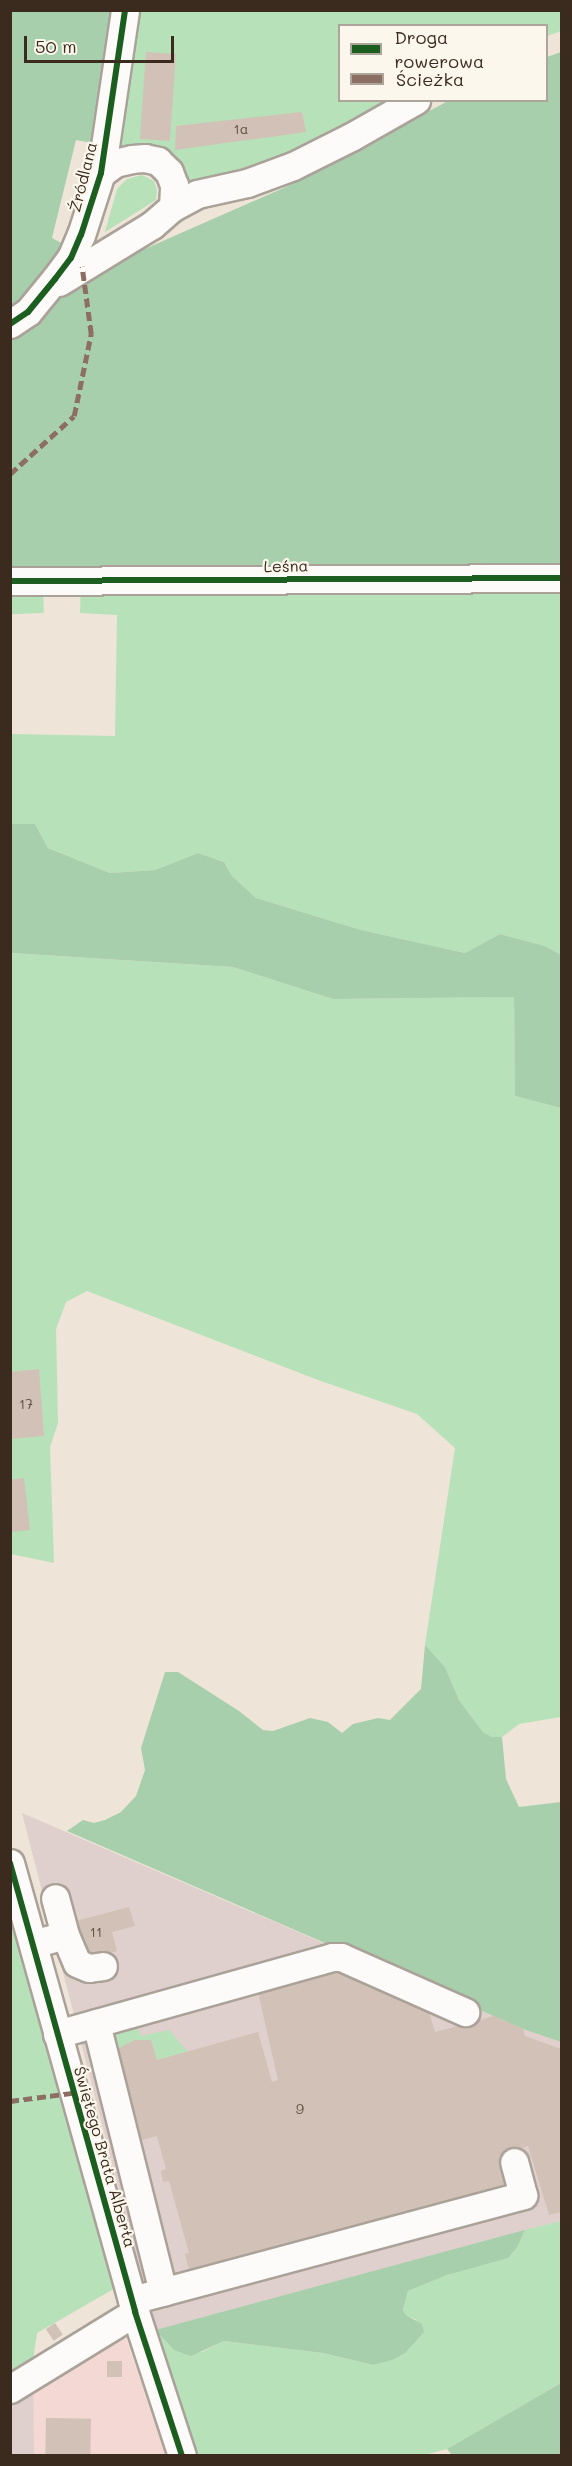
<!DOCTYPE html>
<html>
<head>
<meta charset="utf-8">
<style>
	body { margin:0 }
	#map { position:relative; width:572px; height:2466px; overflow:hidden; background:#eee4d7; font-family:Mali,sans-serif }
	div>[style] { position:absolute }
	.built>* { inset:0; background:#f3d8d3 }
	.industrial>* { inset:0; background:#dfcfcd }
	.green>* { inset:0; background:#b7e1b9; transform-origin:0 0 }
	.forest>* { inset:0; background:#a8cfab }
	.building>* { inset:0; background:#d2c1b6; transform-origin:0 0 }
	.roads { filter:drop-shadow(2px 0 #aaa299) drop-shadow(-2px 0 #aaa299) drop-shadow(0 2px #aaa299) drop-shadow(0 -2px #aaa299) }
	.minor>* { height:27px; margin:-13.5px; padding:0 13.5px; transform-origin:13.5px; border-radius:13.5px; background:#fcfbf9 }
	.quiet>* { height:4.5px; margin-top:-2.25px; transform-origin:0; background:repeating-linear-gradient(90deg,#8d6e63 0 9px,transparent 0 13.5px) }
	.cycleway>* { height:6px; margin:-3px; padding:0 3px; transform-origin:3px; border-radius:3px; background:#1b5e20 }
	span { translate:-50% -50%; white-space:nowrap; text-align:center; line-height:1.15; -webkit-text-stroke:4.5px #fbf7ec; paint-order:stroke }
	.number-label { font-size:14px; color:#615044 }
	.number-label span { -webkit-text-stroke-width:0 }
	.street-label { font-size:16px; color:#3b2a1e }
	.frame { position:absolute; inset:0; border:12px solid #3b2a1e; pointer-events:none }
	.legend { position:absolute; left:338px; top:24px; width:210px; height:78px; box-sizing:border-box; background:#fbf7ec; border:2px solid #aea59a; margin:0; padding:8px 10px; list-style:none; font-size:18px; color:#3b2a1e }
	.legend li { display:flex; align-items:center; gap:12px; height:30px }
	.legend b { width:30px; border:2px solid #aea59a }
	.scale { position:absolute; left:24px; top:36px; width:150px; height:27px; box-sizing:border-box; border:3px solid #3b2a1e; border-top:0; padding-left:8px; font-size:18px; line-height:21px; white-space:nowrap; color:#3b2a1e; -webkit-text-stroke:4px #fbf7ec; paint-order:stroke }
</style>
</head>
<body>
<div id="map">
	<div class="built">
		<i style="clip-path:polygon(123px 2330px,166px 2455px,34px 2455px,33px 2386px)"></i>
	</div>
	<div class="industrial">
		<i style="clip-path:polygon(22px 1813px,523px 2029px,561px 2042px,561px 2221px,155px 2330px)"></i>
		<i style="clip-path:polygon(33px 2360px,34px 2455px,11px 2456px,11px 2374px)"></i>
	</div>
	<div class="green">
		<i style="clip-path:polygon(138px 11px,561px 11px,561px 31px,547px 36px,546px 26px,340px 26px,340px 100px,396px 101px,258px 171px,189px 185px,118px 146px)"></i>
		<i style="clip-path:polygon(142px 175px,154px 181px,157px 190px,156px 200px,105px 232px,117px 189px,127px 179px)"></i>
		<i style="clip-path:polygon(561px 578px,561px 955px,545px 946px,500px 934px,465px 953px,361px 930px,256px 898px,232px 876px,224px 862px,198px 853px,155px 870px,110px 873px,48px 848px,35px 824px,11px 824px,11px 734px,115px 736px,117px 615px,80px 613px,81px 580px)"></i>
		<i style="left:43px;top:590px;width:23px;height:33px;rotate:88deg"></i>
		<i style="clip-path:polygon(10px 953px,233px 967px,333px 999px,514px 997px,515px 1096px,561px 1108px,561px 1717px,519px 1724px,502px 1737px,492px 1737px,483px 1732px,459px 1700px,445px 1667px,425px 1645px,455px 1448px,417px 1414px,318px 1380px,87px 1291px,66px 1302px,56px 1329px,58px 1423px,50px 1447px,54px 1563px,11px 1554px)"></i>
		<i style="clip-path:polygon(10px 1902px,117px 2287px,37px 2333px,33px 2360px,10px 2374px)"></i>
		<i style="clip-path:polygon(136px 2025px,141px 2036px,169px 2030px,188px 2052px,157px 2060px,151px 2040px,136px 2040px,113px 2051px,112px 2039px,115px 2035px)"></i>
		<i style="clip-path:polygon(561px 2221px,561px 2383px,447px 2449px,424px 2455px,195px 2455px,155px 2330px,174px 2350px,202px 2352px,224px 2341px,323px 2353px,373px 2365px,417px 2320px,406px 2315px,403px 2310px,408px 2291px,518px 2246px,525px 2230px)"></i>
	</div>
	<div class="forest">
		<i style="clip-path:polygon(11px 11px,118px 11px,98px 144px,76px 140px,52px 238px,63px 244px,58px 258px,11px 318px)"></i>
		<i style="clip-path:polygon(561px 52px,561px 577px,11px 581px,10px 323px,93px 262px,122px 259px,288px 186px,448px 101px,546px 100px,547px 57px)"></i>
		<i style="clip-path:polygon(10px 824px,35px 824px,48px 848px,110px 873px,155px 870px,198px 853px,224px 862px,232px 876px,256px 898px,361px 930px,465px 953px,500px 934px,545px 946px,561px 955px,561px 1108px,515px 1096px,514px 997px,333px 999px,233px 967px,11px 953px)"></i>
		<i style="clip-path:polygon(425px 1645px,445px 1667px,459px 1700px,483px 1732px,492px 1737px,502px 1737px,506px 1779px,519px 1807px,561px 1802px,561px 2042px,523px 2029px,67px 1831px,83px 1820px,94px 1823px,105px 1820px,121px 1812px,136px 1796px,145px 1770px,141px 1748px,165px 1672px,178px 1672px,239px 1711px,263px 1730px,273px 1731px,310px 1718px,328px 1722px,342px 1733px,353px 1724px,378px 1718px,390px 1720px,421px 1689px)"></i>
		<i style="clip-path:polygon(525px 2230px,518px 2246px,508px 2258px,447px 2275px,408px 2291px,403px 2310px,406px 2315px,422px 2324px,424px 2332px,405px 2353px,392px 2360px,373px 2365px,323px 2353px,224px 2341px,191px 2356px,174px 2350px,155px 2330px)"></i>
		<i style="clip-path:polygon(561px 2383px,561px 2455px,452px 2455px,447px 2449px)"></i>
	</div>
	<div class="building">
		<i style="left:146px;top:52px;width:30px;height:87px;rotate:4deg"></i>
		<i style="clip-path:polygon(302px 112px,306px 132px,175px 150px,176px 126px)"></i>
		<i style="clip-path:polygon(39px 1369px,44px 1436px,10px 1439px,10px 1372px)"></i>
		<i style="clip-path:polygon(24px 1478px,30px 1530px,10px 1532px,10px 1480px)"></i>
		<i style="clip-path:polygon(129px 1907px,135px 1926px,112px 1932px,117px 1951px,90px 1958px,85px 1940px,81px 1941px,76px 1921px)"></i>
		<i style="clip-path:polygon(344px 1964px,425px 1999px,435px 2032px,494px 2016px,523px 2029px,525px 2036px,561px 2049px,561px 2212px,549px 2215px,528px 2146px,499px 2156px,508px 2184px,190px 2275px,185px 2254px,189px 2253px,169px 2181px,163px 2182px,161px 2171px,166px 2169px,157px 2136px,138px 2141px,113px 2051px,135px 2040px,151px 2040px,157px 2060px,258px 2032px,272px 2082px,278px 2080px,257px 1988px)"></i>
		<i style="left:55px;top:2323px;width:14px;height:11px;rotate:56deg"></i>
		<i style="left:107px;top:2361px;width:15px;height:16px"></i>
		<i style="left:46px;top:2418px;width:45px;height:38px;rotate:1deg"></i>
	</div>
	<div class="roads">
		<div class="minor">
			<i style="left:173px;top:207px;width:27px;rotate:-28deg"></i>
			<i style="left:197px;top:194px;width:51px;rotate:-12.4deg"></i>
			<i style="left:247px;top:183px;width:49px;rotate:-20.3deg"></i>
			<i style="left:293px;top:166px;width:65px;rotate:-26.6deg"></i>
			<i style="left:351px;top:137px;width:75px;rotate:-29.6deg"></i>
			<i style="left:59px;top:282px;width:109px;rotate:-31.5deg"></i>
			<i style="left:152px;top:225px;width:28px;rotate:-41deg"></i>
			<i style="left:173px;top:207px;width:22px;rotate:-87deg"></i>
			<i style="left:174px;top:185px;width:14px;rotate:-111deg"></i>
			<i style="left:169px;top:172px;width:16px;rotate:-135deg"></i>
			<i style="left:158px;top:161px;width:13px;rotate:-167deg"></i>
			<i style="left:145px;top:158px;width:13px;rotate:176deg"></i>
			<i style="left:132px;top:159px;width:17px;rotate:167deg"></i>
			<i style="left:115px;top:163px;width:17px;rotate:144deg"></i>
			<i style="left:10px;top:324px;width:22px;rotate:-34deg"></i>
			<i style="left:28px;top:312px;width:43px;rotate:-50.7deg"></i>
			<i style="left:55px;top:279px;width:26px;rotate:-53deg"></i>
			<i style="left:71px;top:258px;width:25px;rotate:-67deg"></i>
			<i style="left:81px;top:235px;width:65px;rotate:-72.1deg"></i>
			<i style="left:101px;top:173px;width:165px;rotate:-81.6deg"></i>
			<i style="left:10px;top:581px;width:552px;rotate:-0.31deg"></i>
			<i style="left:10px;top:1863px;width:466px;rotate:74.4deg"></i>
			<i style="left:135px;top:2312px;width:151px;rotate:71.9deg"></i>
			<i style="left:65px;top:1935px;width:30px;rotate:67deg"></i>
			<i style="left:77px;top:1963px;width:13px;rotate:23deg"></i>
			<i style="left:89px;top:1968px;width:14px;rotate:-8deg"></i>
			<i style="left:33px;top:1944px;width:33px;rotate:-16deg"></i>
			<i style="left:65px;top:1935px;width:38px;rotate:-105deg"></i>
			<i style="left:96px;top:2023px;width:277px;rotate:76deg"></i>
			<i style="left:57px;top:2034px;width:286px;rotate:-15.6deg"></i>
			<i style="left:332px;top:1957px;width:9px"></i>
			<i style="left:341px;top:1957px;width:136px;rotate:23.9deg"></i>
			<i style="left:132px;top:2300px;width:405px;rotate:-15deg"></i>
			<i style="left:523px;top:2195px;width:34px;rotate:-105deg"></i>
			<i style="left:10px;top:2389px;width:147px;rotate:-31.6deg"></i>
		</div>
	</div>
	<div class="quiet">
		<i style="left:10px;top:474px;width:86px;rotate:-42.2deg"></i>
		<i style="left:74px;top:416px;width:84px;rotate:-78.3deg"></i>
		<i style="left:91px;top:334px;width:68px;rotate:-97.7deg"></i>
		<i style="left:10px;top:2101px;width:63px;rotate:-7.4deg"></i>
	</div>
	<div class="cycleway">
		<i style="left:10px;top:324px;width:22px;rotate:-34deg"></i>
		<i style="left:28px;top:312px;width:43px;rotate:-50.7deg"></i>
		<i style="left:55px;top:279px;width:26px;rotate:-53deg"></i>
		<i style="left:71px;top:258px;width:25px;rotate:-67deg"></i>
		<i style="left:81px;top:235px;width:65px;rotate:-72.1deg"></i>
		<i style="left:101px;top:173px;width:165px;rotate:-81.6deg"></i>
		<i style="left:10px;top:581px;width:552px;rotate:-0.31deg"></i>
		<i style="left:10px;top:1863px;width:466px;rotate:74.4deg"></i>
		<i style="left:135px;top:2312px;width:151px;rotate:71.9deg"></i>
	</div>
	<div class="number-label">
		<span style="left:241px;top:129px">1a</span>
		<span style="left:26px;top:1404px">17</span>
		<span style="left:96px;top:1932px">11</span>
		<span style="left:300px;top:2109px">9</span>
	</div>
	<div class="street-label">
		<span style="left:83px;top:177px;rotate:-76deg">Źródlana</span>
		<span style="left:286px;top:566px;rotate:-1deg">Leśna</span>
		<span style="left:105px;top:2157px;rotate:74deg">Świętego Brata Alberta</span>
	</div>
	<div class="frame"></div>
	<ul class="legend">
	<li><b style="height:8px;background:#1b5e20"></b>Droga rowerowa</li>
	<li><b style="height:8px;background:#8d6e63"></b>Ścieżka</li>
	</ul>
	<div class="scale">50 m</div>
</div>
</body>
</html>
